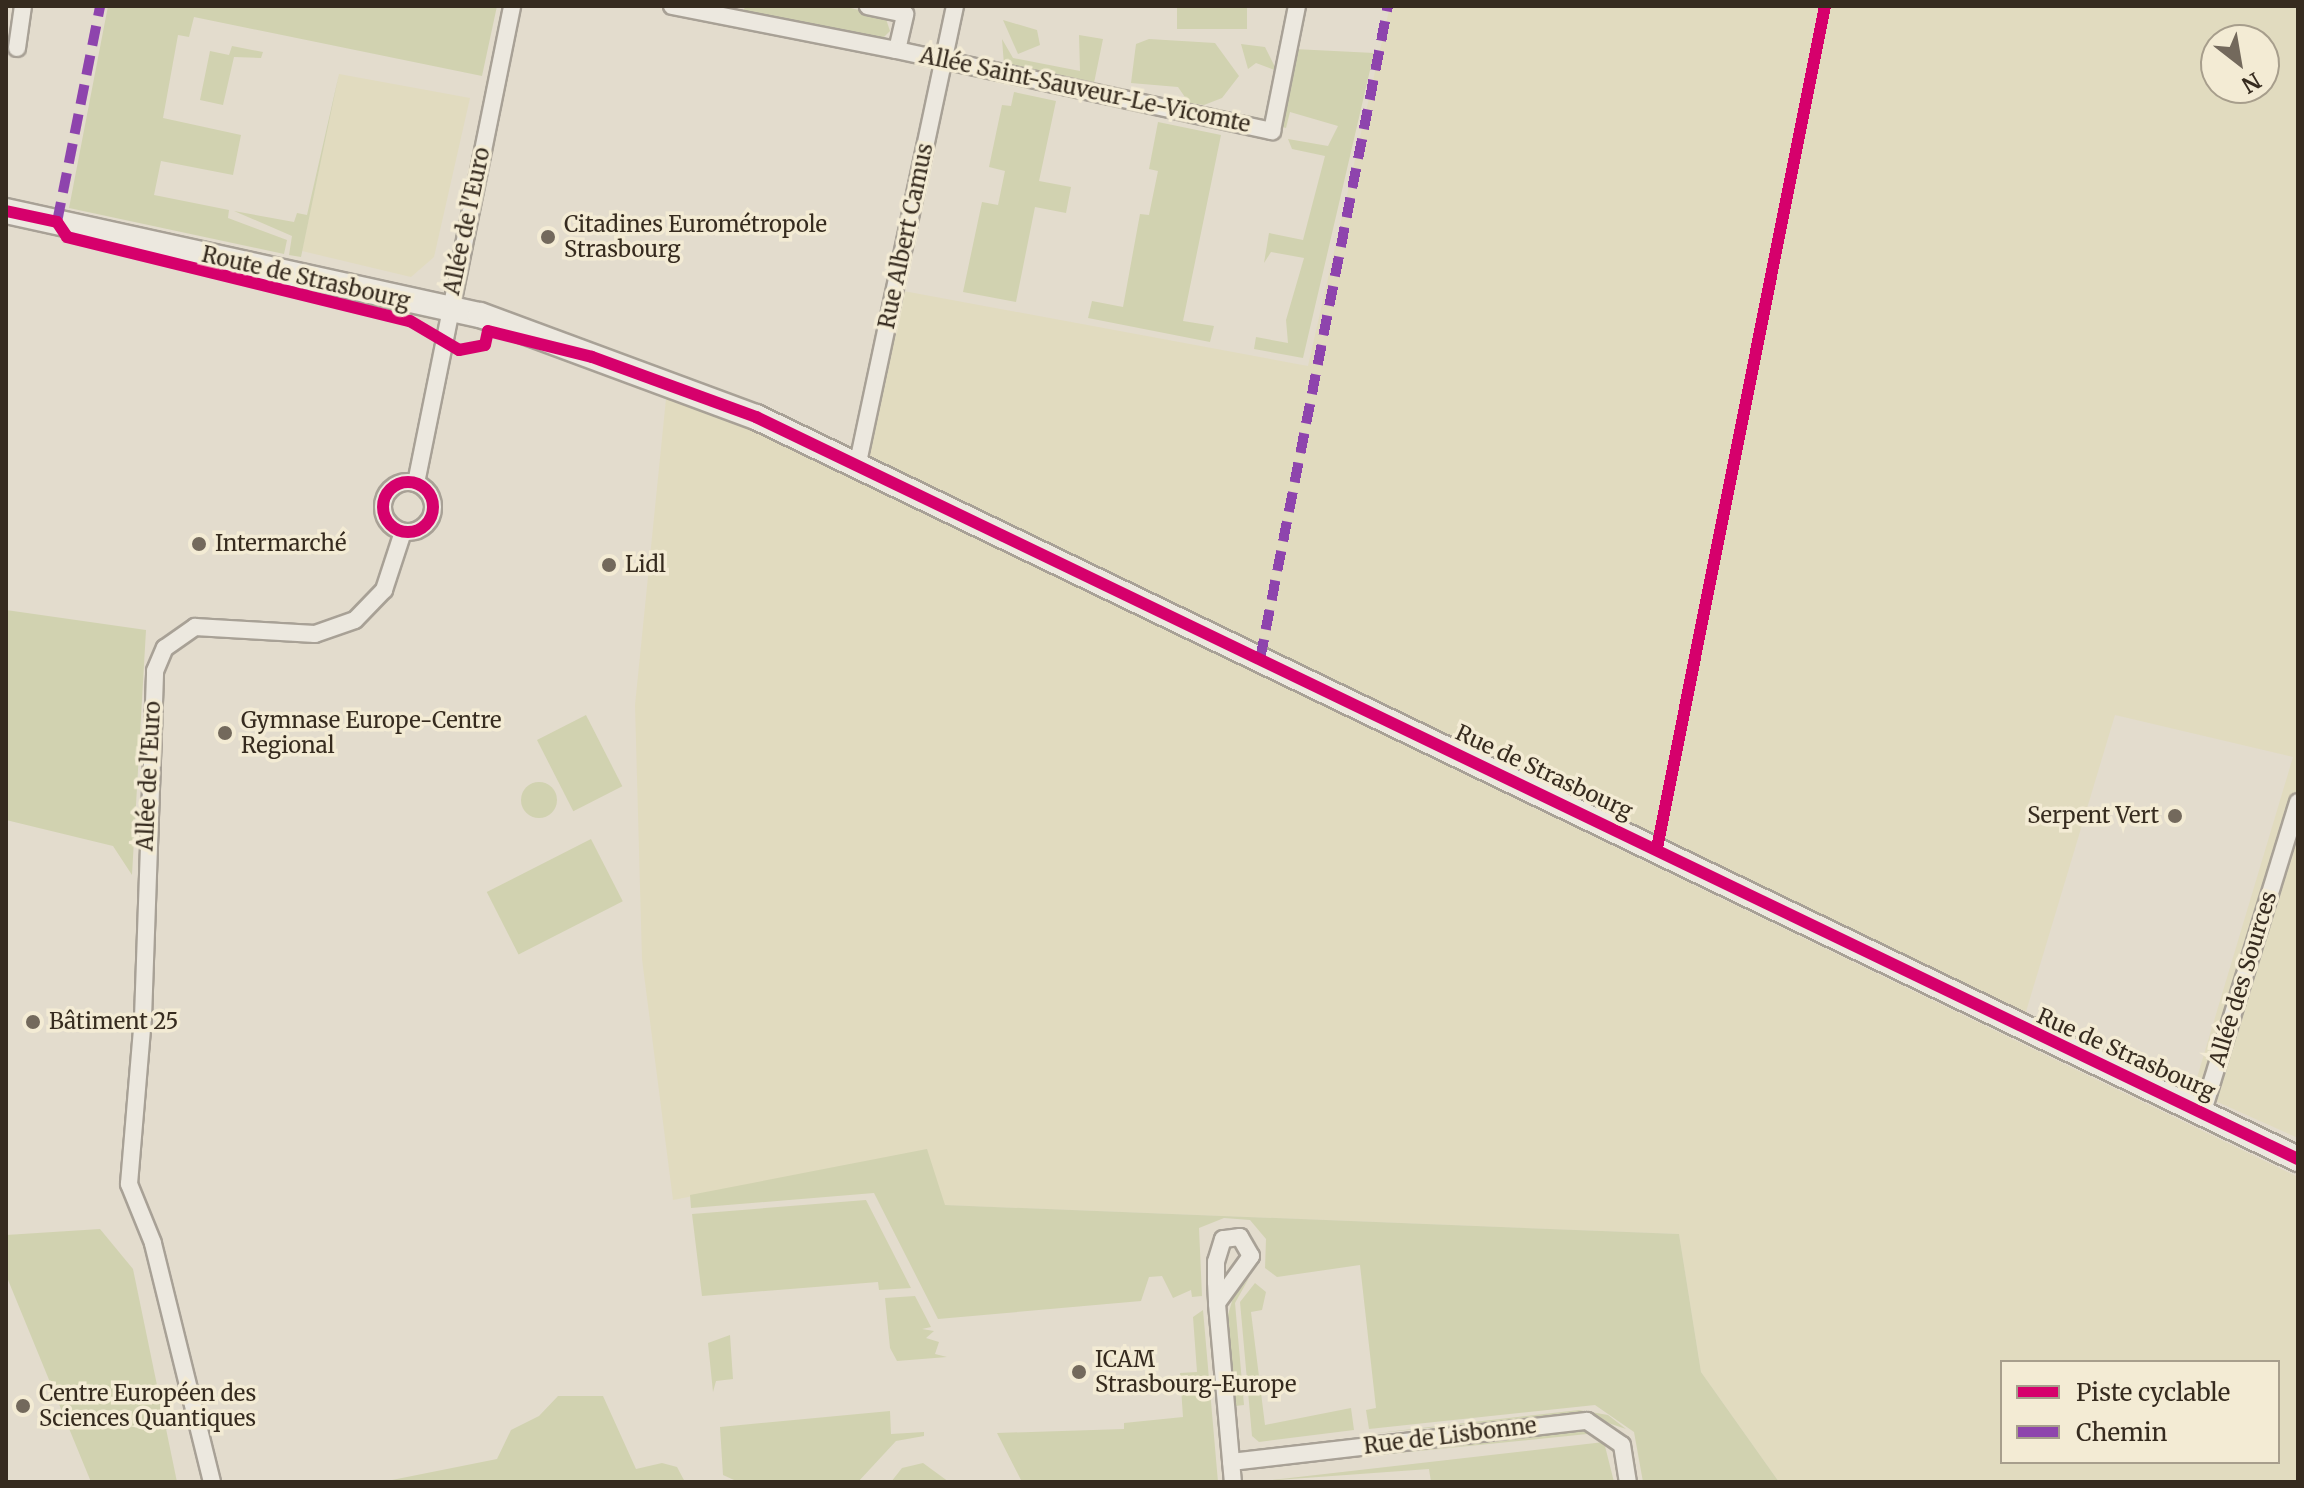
<!DOCTYPE html>
<html>
<head>
<meta charset="utf-8">
<style>
	body { margin:0 }
	#map { position:relative; width:2304px; height:1488px; overflow:hidden; background:#e3dccd; font-family:Merriweather,serif }
	div>[style] { position:absolute }
	.farmland>* { inset:0; background:#e1dbbf }
	.green>* { inset:0; background:#d1d2b0; transform-origin:0 0 }
	.round { border-radius:50% }
	.roads { filter:drop-shadow(2px 0 #a8a196) drop-shadow(-2px 0 #a8a196) drop-shadow(0 2px #a8a196) drop-shadow(0 -2px #a8a196) }
	.minor>* { height:16px; margin:-8px; padding:0 8px; transform-origin:8px; border-radius:8px; background:#ece8df }
	.minor>.ring { margin:-8px; padding:0; box-sizing:content-box; background:none; border:16px solid #ece8df; border-radius:50% }
	.secondary>* { height:24px; margin:-12px; padding:0 12px; transform-origin:12px; border-radius:12px; background:#ece8df }
	.quiet>* { height:10px; margin-top:-5px; transform-origin:0; background:repeating-linear-gradient(90deg,#8e44ad 0 20px,transparent 0 30px) }
	.cycleway>* { height:12px; margin:-6px; padding:0 6px; transform-origin:6px; border-radius:6px; background:#d6006c }
	.cycleway>.ring { margin:-6px; padding:0; box-sizing:content-box; background:none; border:12px solid #d6006c; border-radius:50% }
	.dots>* { width:22px; height:22px; translate:-50% -50%; box-sizing:border-box; border:4px solid #f3ebd4; border-radius:50% }
	span { translate:-50% -50%; white-space:nowrap; text-align:center; line-height:1.15; -webkit-text-stroke:7px #f3ebd4; paint-order:stroke }
	.street-label { font-size:22px; color:#362b1f }
	.poi-label { font-size:22px; color:#362b1f }
	.left { translate:0 -50%; text-align:left }
	.right { translate:-100% -50%; text-align:right }
	.frame { position:absolute; inset:0; border:8px solid #362b1f; pointer-events:none }
	.legend { position:absolute; left:2000px; top:1360px; width:280px; height:104px; box-sizing:border-box; background:#f3ebd4; border:2px solid #a79e8c; margin:0; padding:10px 14px; list-style:none; font-size:24px; color:#362b1f }
	.legend li { display:flex; align-items:center; gap:16px; height:40px }
	.legend b { width:40px; border:2px solid #a79e8c }
	.north { position:absolute; left:2200px; top:24px; width:80px; height:80px; box-sizing:border-box; background:#f3ebd4; border:2px solid #a79e8c; border-radius:50%; rotate:149deg; font-size:22px; font-weight:700; line-height:32px; text-align:center; color:#362b1f }
	.north::after { content:''; display:block; margin:auto; width:28px; height:36px; background:#73695c; clip-path:polygon(50% 0,100% 100%,50% 72%,0 100%) }
</style>
</head>
<body>
<div id="map">
	<div class="farmland">
		<i style="clip-path:polygon(evenodd,1390px 6px,2298px 6px,2298px 1138px,2193px 1091px,2293px 757px,2115px 715px,2025px 1015px,856px 451px,898px 290px,1308px 366px,1390px 6px,2216px 40px,2264px 40px,2264px 88px,2216px 88px,2216px 40px)"></i>
		<i style="clip-path:polygon(339px 74px,470px 98px,434px 257px,411px 277px,302px 251px)"></i>
		<i style="clip-path:polygon(evenodd,667px 389px,2298px 1177px,2298px 1482px,1779px 1482px,1701px 1372px,1679px 1234px,944px 1205px,926px 1150px,673px 1200px,642px 959px,635px 705px,667px 389px,2002px 1362px,2278px 1362px,2278px 1462px,2002px 1462px,2002px 1362px)"></i>
	</div>
	<div class="green">
		<i style="clip-path:polygon(108px 6px,497px 6px,482px 76px,194px 17px,189px 37px,178px 35px,163px 118px,241px 135px,233px 175px,161px 161px,154px 195px,229px 210px,228px 218px,287px 240px,284px 254px,69px 208px)"></i>
		<i style="clip-path:polygon(745px 6px,842px 6px,885px 16px,890px 31px,878px 43px,743px 14px)"></i>
		<i style="left:1177px;top:6px;width:70px;height:23px"></i>
		<i style="clip-path:polygon(1003px 20px,1037px 30px,1040px 45px,1018px 54px)"></i>
		<i style="clip-path:polygon(1079px 35px,1103px 39px,1094px 83px,1004px 65px,1002px 39px,1013px 58px,1080px 71px)"></i>
		<i style="clip-path:polygon(1149px 39px,1215px 43px,1239px 76px,1222px 98px,1204px 105px,1189px 103px,1178px 87px,1131px 83px,1136px 44px)"></i>
		<i style="clip-path:polygon(1241px 44px,1265px 47px,1277px 71px,1256px 63px,1248px 69px)"></i>
		<i style="clip-path:polygon(232px 46px,263px 52px,261px 58px,234px 57px,223px 105px,200px 100px,210px 51px,229px 55px)"></i>
		<i style="clip-path:polygon(1294px 49px,1374px 53px,1303px 358px,1254px 349px,1256px 337px,1288px 343px,1286px 320px,1304px 258px,1271px 252px,1264px 263px,1269px 233px,1303px 240px,1325px 156px,1292px 149px,1288px 139px,1328px 146px,1338px 126px,1290px 112px,1286px 128px,1279px 126px)"></i>
		<i style="clip-path:polygon(339px 74px,301px 257px,289px 255px,292px 236px,234px 211px,294px 222px,297px 213px,307px 215px)"></i>
		<i style="clip-path:polygon(1014px 92px,1056px 101px,1039px 181px,1071px 187px,1066px 213px,1035px 207px,1016px 302px,963px 292px,982px 202px,998px 205px,1005px 171px,989px 167px,1002px 105px,1011px 106px)"></i>
		<i style="clip-path:polygon(1158px 122px,1221px 135px,1183px 321px,1214px 326px,1210px 342px,1088px 318px,1092px 301px,1123px 307px,1140px 214px,1149px 215px,1158px 171px,1149px 169px)"></i>
		<i style="clip-path:polygon(6px 610px,146px 630px,132px 875px,113px 846px,6px 820px)"></i>
		<i style="left:586px;top:715px;width:80px;height:55px;rotate:63deg"></i>
		<i class="round" style="left:521px;top:782px;width:36px;height:36px"></i>
		<i style="left:591px;top:839px;width:70px;height:117px;rotate:63deg"></i>
		<i style="clip-path:polygon(927px 1149px,945px 1205px,1679px 1234px,1701px 1372px,1779px 1482px,1643px 1482px,1634px 1432px,1595px 1405px,1369px 1429px,1366px 1410px,1376px 1408px,1360px 1265px,1277px 1277px,1265px 1268px,1266px 1239px,1250px 1220px,1224px 1218px,1199px 1228px,1202px 1296px,1192px 1297px,1191px 1290px,1173px 1298px,1162px 1276px,1149px 1277px,1141px 1301px,938px 1319px,874px 1193px,691px 1208px,690px 1195px)"></i>
		<i style="clip-path:polygon(866px 1200px,911px 1288px,879px 1290px,878px 1282px,702px 1296px,692px 1214px)"></i>
		<i style="clip-path:polygon(100px 1229px,133px 1269px,177px 1482px,91px 1482px,6px 1275px,6px 1235px)"></i>
		<i style="clip-path:polygon(1249px 1278px,1235px 1303px,1244px 1405px,1235px 1406px,1227px 1318px,1233px 1298px)"></i>
		<i style="clip-path:polygon(1255px 1283px,1266px 1292px,1262px 1310px,1251px 1312px,1265px 1425px,1351px 1408px,1354px 1430px,1259px 1442px,1252px 1436px,1240px 1302px)"></i>
		<i style="clip-path:polygon(915px 1296px,931px 1327px,922px 1329px,934px 1331px,926px 1338px,939px 1342px,935px 1354px,947px 1357px,897px 1361px,890px 1348px,885px 1298px)"></i>
		<i style="clip-path:polygon(1203px 1310px,1218px 1482px,1022px 1482px,997px 1433px,1124px 1429px,1124px 1423px,1183px 1417px,1180px 1373px,1197px 1372px,1193px 1317px)"></i>
		<i style="clip-path:polygon(730px 1335px,733px 1379px,716px 1381px,713px 1392px,708px 1343px)"></i>
		<i style="clip-path:polygon(558px 1396px,603px 1396px,636px 1469px,662px 1463px,677px 1467px,685px 1482px,382px 1482px,497px 1459px,511px 1430px,539px 1416px)"></i>
		<i style="clip-path:polygon(1579px 1410px,1608px 1415px,1626px 1429px,1579px 1413px,1369px 1434px)"></i>
		<i style="clip-path:polygon(890px 1411px,891px 1434px,924px 1432px,924px 1436px,896px 1441px,858px 1482px,724px 1482px,734px 1480px,723px 1475px,720px 1427px)"></i>
		<i style="clip-path:polygon(1577px 1430px,1597px 1433px,1261px 1467px)"></i>
		<i style="clip-path:polygon(1604px 1442px,1614px 1482px,1431px 1482px,1429px 1469px,1263px 1481px)"></i>
		<i style="clip-path:polygon(923px 1463px,949px 1482px,891px 1482px,902px 1468px)"></i>
	</div>
	<div class="roads">
		<div class="minor">
			<i style="left:672px;top:6px;width:229px;rotate:11.1deg"></i>
			<i style="left:897px;top:50px;width:37px;rotate:-77deg"></i>
			<i style="left:905px;top:14px;width:38px;rotate:-168deg"></i>
			<i style="left:17px;top:48px;width:42px;rotate:-81.9deg"></i>
			<i style="left:897px;top:50px;width:384px;rotate:12.2deg"></i>
			<i style="left:1272px;top:131px;width:127px;rotate:-78.7deg"></i>
			<i style="left:857px;top:467px;width:471px;rotate:-78deg"></i>
			<i class="ring" style="left:383px;top:482px;width:34px;height:34px"></i>
			<i style="left:416px;top:483px;width:487px;rotate:-78.6deg"></i>
			<i style="left:2203px;top:1111px;width:323px;rotate:-72.9deg"></i>
			<i style="left:1217px;top:1303px;width:58px;rotate:-54.1deg"></i>
			<i style="left:1251px;top:1256px;width:22px;rotate:-120deg"></i>
			<i style="left:1240px;top:1237px;width:17px;rotate:173deg"></i>
			<i style="left:1223px;top:1239px;width:24px;rotate:107deg"></i>
			<i style="left:1216px;top:1262px;width:20px;rotate:90deg"></i>
			<i style="left:1216px;top:1282px;width:22px;rotate:87deg"></i>
			<i style="left:1217px;top:1304px;width:179px;rotate:84.9deg"></i>
			<i style="left:1231px;top:1462px;width:358px;rotate:-6.6deg"></i>
			<i style="left:1587px;top:1421px;width:42px;rotate:34.4deg"></i>
			<i style="left:1622px;top:1445px;width:37px;rotate:81deg"></i>
			<i style="left:212px;top:1482px;width:246px;rotate:-103.9deg"></i>
			<i style="left:153px;top:1243px;width:64px;rotate:-112.1deg"></i>
			<i style="left:129px;top:1184px;width:167px;rotate:-85.2deg"></i>
			<i style="left:143px;top:1018px;width:347px;rotate:-88deg"></i>
			<i style="left:155px;top:671px;width:25px;rotate:-67deg"></i>
			<i style="left:165px;top:648px;width:37px;rotate:-35deg"></i>
			<i style="left:195px;top:627px;width:120px;rotate:3.3deg"></i>
			<i style="left:315px;top:634px;width:42px;rotate:-19.3deg"></i>
			<i style="left:355px;top:620px;width:42px;rotate:-46deg"></i>
			<i style="left:384px;top:590px;width:61px;rotate:-71.9deg"></i>
		</div>
		<div class="secondary">
			<i style="left:6px;top:211px;width:485px;rotate:12.4deg"></i>
			<i style="left:480px;top:315px;width:294px;rotate:20.3deg"></i>
			<i style="left:756px;top:417px;width:1711px;rotate:25.7deg"></i>
		</div>
	</div>
	<div class="quiet">
		<i style="left:57px;top:222px;width:220px;rotate:-78.7deg"></i>
		<i style="left:1260px;top:659px;width:665px;rotate:-78.91deg"></i>
	</div>
	<div class="cycleway">
		<i style="left:6px;top:211px;width:52px;rotate:12.2deg"></i>
		<i style="left:57px;top:222px;width:18px;rotate:56deg"></i>
		<i style="left:67px;top:237px;width:353px;rotate:13.8deg"></i>
		<i style="left:410px;top:321px;width:57px;rotate:30.6deg"></i>
		<i style="left:459px;top:350px;width:26px;rotate:-11deg"></i>
		<i style="left:485px;top:345px;width:14px;rotate:-78deg"></i>
		<i style="left:488px;top:331px;width:107px;rotate:14deg"></i>
		<i style="left:592px;top:357px;width:175px;rotate:20.1deg"></i>
		<i style="left:756px;top:417px;width:1711px;rotate:25.7deg"></i>
		<i class="ring" style="left:383px;top:482px;width:38px;height:38px"></i>
		<i style="left:1657px;top:848px;width:859px;rotate:-78.72deg"></i>
	</div>
	<div class="dots">
		<i style="left:548px;top:237px;background:#73695c"></i>
		<i style="left:199px;top:544px;background:#73695c"></i>
		<i style="left:609px;top:565px;background:#73695c"></i>
		<i style="left:225px;top:733px;background:#73695c"></i>
		<i style="left:2175px;top:816px;background:#73695c"></i>
		<i style="left:33px;top:1022px;background:#73695c"></i>
		<i style="left:1079px;top:1372px;background:#73695c"></i>
		<i style="left:23px;top:1406px;background:#73695c"></i>
	</div>
	<div class="street-label">
		<span style="left:1085px;top:90px;rotate:12deg">Allée Saint-Sauveur-Le-Vicomte</span>
		<span style="left:467px;top:221px;rotate:-78deg">Allée de l'Euro</span>
		<span style="left:906px;top:236px;rotate:-78deg">Rue Albert Camus</span>
		<span style="left:306px;top:278px;rotate:13deg">Route de Strasbourg</span>
		<span style="left:1544px;top:772px;rotate:25deg">Rue de Strasbourg</span>
		<span style="left:149px;top:776px;rotate:-87deg">Allée de l'Euro</span>
		<span style="left:2243px;top:979px;rotate:-73deg">Allée des Sources</span>
		<span style="left:2126px;top:1054px;rotate:24deg">Rue de Strasbourg</span>
		<span style="left:1450px;top:1436px;rotate:-7deg">Rue de Lisbonne</span>
	</div>
	<div class="poi-label">
		<span class="left" style="left:564px;top:237px">Citadines Eurométropole<br>Strasbourg</span>
		<span class="left" style="left:215px;top:544px">Intermarché</span>
		<span class="left" style="left:625px;top:565px">Lidl</span>
		<span class="left" style="left:241px;top:733px">Gymnase Europe-Centre<br>Regional</span>
		<span class="right" style="left:2159px;top:816px">Serpent Vert</span>
		<span class="left" style="left:49px;top:1022px">Bâtiment 25</span>
		<span class="left" style="left:1095px;top:1372px">ICAM<br>Strasbourg-Europe</span>
		<span class="left" style="left:39px;top:1406px">Centre Européen des<br>Sciences Quantiques</span>
	</div>
	<div class="frame"></div>
	<ul class="legend">
	<li><b style="height:10px;background:#d6006c"></b>Piste cyclable</li>
	<li><b style="height:10px;background:#8e44ad"></b>Chemin</li>
	</ul>
	<div class="north">N</div>
</div>
</body>
</html>
